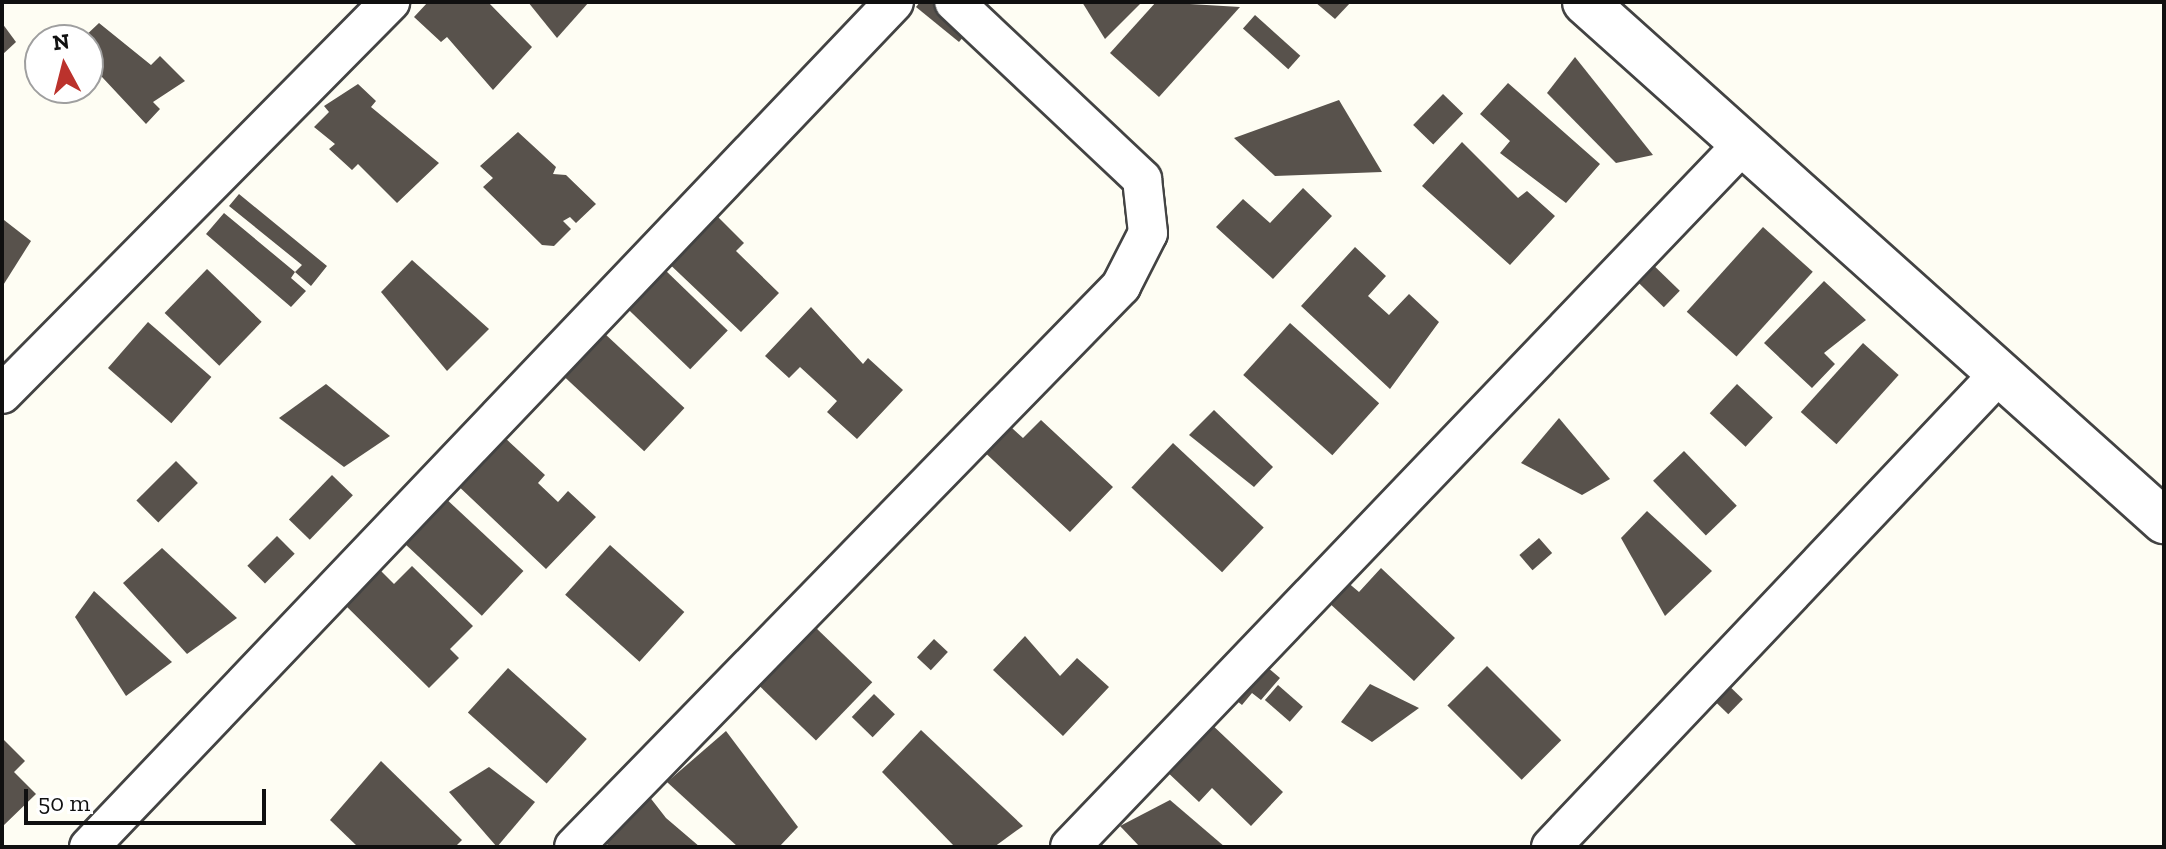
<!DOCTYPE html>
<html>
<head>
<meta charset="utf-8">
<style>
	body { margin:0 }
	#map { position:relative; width:2166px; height:849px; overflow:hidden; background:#fefdf3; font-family:"Zilla Slab",serif }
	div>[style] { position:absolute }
	.building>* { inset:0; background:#58524c; transform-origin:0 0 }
	.roads { filter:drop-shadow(2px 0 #434343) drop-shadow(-2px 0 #434343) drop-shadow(0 2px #434343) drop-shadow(0 -2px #434343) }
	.minor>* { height:38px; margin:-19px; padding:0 19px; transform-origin:19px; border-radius:19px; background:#fff }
	.tertiary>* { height:44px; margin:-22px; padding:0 22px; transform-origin:22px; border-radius:22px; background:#fff }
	span { translate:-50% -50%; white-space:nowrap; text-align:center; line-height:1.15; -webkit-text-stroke:8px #fff; paint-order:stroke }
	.frame { position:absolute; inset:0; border:4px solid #101010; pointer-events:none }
	.north { position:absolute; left:24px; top:24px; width:80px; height:80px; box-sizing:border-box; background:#fff; border:2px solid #9f9f9f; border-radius:50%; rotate:353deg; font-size:22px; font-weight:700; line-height:32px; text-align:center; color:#101010 }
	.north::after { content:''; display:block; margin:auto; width:28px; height:36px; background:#bb322c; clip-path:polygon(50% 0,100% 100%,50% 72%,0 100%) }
	.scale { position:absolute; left:24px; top:789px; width:242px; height:36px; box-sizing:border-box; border:4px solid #101010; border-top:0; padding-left:10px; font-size:24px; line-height:28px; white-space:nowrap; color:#101010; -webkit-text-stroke:6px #fff; paint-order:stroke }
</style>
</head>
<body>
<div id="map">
	<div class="building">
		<i style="clip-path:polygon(428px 2px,488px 2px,532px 47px,493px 90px,447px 37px,441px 42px,414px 17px)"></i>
		<i style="clip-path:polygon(528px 2px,589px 2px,557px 38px)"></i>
		<i style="clip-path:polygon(920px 2px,935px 2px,969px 30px,959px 42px,916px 7px)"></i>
		<i style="clip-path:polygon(1082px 2px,1142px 2px,1105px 39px)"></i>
		<i style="clip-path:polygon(1156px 2px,1240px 7px,1159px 97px,1110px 53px)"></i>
		<i style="clip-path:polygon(1315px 2px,1351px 2px,1335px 19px)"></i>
		<i style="left:1255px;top:15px;width:61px;height:18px;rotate:42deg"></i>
		<i style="clip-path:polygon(2px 23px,16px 42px,2px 55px)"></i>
		<i style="clip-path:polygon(99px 23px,151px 65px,160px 56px,185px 81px,153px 102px,160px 109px,146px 124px,88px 62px,88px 40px,81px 40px)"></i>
		<i style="clip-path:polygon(1575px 57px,1653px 155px,1616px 163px,1547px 93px)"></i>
		<i style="clip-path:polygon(1508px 83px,1600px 164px,1566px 203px,1500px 153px,1510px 141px,1480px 114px)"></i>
		<i style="clip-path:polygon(358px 84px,376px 101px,371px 107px,439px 163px,397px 203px,358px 164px,352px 170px,329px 149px,335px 144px,314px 127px,329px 112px,324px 106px)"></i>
		<i style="left:1443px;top:94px;width:28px;height:43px;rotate:44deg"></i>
		<i style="clip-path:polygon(1339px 100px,1382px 172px,1275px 176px,1234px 138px)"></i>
		<i style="clip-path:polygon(518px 132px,556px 167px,553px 174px,566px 175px,596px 204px,576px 223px,570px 217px,563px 221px,571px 229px,554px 246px,542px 245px,483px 187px,493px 178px,480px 166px)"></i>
		<i style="clip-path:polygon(1462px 142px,1518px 198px,1527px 191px,1555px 216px,1510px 265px,1422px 186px)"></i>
		<i style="clip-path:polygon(1303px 188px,1332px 216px,1273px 279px,1216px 227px,1243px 199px,1270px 223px)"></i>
		<i style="clip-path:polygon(239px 194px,327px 266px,311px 286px,295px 272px,302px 265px,229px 206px)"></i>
		<i style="clip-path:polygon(224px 213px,295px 272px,291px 278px,306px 291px,291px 307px,206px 234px)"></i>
		<i style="clip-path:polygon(718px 217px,744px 243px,736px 251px,779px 293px,741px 332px,661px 256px,680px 237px,690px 246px)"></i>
		<i style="clip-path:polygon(4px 220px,31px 241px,2px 287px,2px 221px)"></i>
		<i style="left:1763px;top:227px;width:67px;height:114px;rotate:42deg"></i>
		<i style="clip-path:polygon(1355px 247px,1386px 276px,1368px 296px,1389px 315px,1409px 294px,1439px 322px,1390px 389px,1301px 306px)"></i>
		<i style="left:1646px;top:258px;width:47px;height:23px;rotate:44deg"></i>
		<i style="clip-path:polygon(412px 260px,489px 329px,447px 371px,381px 292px)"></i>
		<i style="left:663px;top:268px;width:90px;height:54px;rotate:44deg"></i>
		<i style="left:207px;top:269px;width:76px;height:61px;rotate:44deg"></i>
		<i style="clip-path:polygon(1824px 281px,1866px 320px,1824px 353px,1835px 364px,1812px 388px,1764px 343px)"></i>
		<i style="clip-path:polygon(811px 307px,863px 364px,868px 358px,903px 390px,857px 439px,827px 412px,837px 401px,800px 367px,789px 378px,765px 356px)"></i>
		<i style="left:148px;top:322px;width:84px;height:61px;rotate:41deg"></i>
		<i style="left:1290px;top:323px;width:120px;height:70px;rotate:42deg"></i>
		<i style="left:604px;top:333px;width:110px;height:59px;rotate:43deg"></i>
		<i style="left:1863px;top:343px;width:48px;height:93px;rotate:42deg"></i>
		<i style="clip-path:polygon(326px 384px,390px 436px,344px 467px,279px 418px)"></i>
		<i style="left:1737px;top:384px;width:49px;height:40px;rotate:43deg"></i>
		<i style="clip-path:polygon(1214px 410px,1273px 467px,1254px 487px,1189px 435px)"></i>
		<i style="clip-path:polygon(1559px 418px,1610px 479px,1582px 495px,1521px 463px)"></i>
		<i style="clip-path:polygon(1002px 419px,1023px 438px,1041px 420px,1113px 487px,1070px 532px,978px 446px)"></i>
		<i style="clip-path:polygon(504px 437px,545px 475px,538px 483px,558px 502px,568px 491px,596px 517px,546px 569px,453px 481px)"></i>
		<i style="left:1173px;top:443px;width:124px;height:61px;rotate:43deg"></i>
		<i style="left:1684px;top:451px;width:76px;height:43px;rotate:46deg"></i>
		<i style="left:176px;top:461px;width:31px;height:56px;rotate:45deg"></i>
		<i style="left:332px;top:475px;width:29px;height:62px;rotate:44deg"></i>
		<i style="left:443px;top:496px;width:110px;height:61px;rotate:43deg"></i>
		<i style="clip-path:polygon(1647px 511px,1712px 571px,1665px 616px,1621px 538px)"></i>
		<i style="left:277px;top:536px;width:25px;height:42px;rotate:45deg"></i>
		<i style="left:1539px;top:538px;width:20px;height:26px;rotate:49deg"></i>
		<i style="left:610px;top:545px;width:100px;height:67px;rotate:42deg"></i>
		<i style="clip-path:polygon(162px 548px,237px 618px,187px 654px,123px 583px)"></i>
		<i style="clip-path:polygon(375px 565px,394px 584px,412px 566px,473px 626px,450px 649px,459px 658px,429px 688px,340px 600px)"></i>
		<i style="clip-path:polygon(1381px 568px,1455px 638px,1414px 681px,1327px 601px,1346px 581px,1359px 592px)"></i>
		<i style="clip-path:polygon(94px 591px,172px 662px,126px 696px,75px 617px)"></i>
		<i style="left:814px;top:626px;width:81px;height:81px;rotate:44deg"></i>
		<i style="clip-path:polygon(1025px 636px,1060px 676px,1077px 658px,1109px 687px,1063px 736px,993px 670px)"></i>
		<i style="left:934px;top:639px;width:19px;height:25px;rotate:43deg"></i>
		<i style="clip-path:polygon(1252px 654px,1280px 678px,1261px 700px,1252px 693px,1242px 705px,1222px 689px)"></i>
		<i style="left:1487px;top:666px;width:105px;height:56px;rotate:45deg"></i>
		<i style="left:508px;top:668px;width:106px;height:60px;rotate:42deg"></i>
		<i style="left:1722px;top:679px;width:29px;height:21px;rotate:44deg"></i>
		<i style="clip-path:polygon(1370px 684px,1419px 708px,1372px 742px,1341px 722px)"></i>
		<i style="left:1278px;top:685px;width:33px;height:20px;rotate:41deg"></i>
		<i style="left:874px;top:694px;width:29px;height:32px;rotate:44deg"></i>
		<i style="clip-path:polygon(1208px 721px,1283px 792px,1251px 826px,1212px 788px,1199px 802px,1163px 768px)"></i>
		<i style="clip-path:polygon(921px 730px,1023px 826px,994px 847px,955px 847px,882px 772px)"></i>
		<i style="clip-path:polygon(726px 731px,798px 827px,779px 847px,738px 847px,667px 782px)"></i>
		<i style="clip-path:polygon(2px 738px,25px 761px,14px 772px,36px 794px,2px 827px)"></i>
		<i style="clip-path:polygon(381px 761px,462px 840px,455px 847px,358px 847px,330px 820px)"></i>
		<i style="clip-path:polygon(489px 767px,535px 802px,497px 847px,449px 792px)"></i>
		<i style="clip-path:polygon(645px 791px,666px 818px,700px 847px,610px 847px,601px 839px)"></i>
		<i style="clip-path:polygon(1170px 800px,1225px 847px,1140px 847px,1120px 826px)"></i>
	</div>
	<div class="roads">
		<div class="minor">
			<i style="left:2px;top:394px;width:552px;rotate:-45.29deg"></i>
			<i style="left:89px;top:847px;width:1167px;rotate:-46.39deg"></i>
			<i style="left:574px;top:847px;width:784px;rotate:-45.72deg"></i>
			<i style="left:1121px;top:286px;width:59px;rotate:-63deg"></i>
			<i style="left:1148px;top:233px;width:54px;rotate:-96.3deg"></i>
			<i style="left:1142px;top:179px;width:258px;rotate:-136.7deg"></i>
			<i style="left:1070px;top:847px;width:972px;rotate:-46.25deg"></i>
			<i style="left:1551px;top:847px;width:653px;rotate:-46.55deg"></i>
		</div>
		<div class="tertiary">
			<i style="left:1585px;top:2px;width:778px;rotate:41.87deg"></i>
		</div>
	</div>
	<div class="frame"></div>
	<div class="north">N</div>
	<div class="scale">50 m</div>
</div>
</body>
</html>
